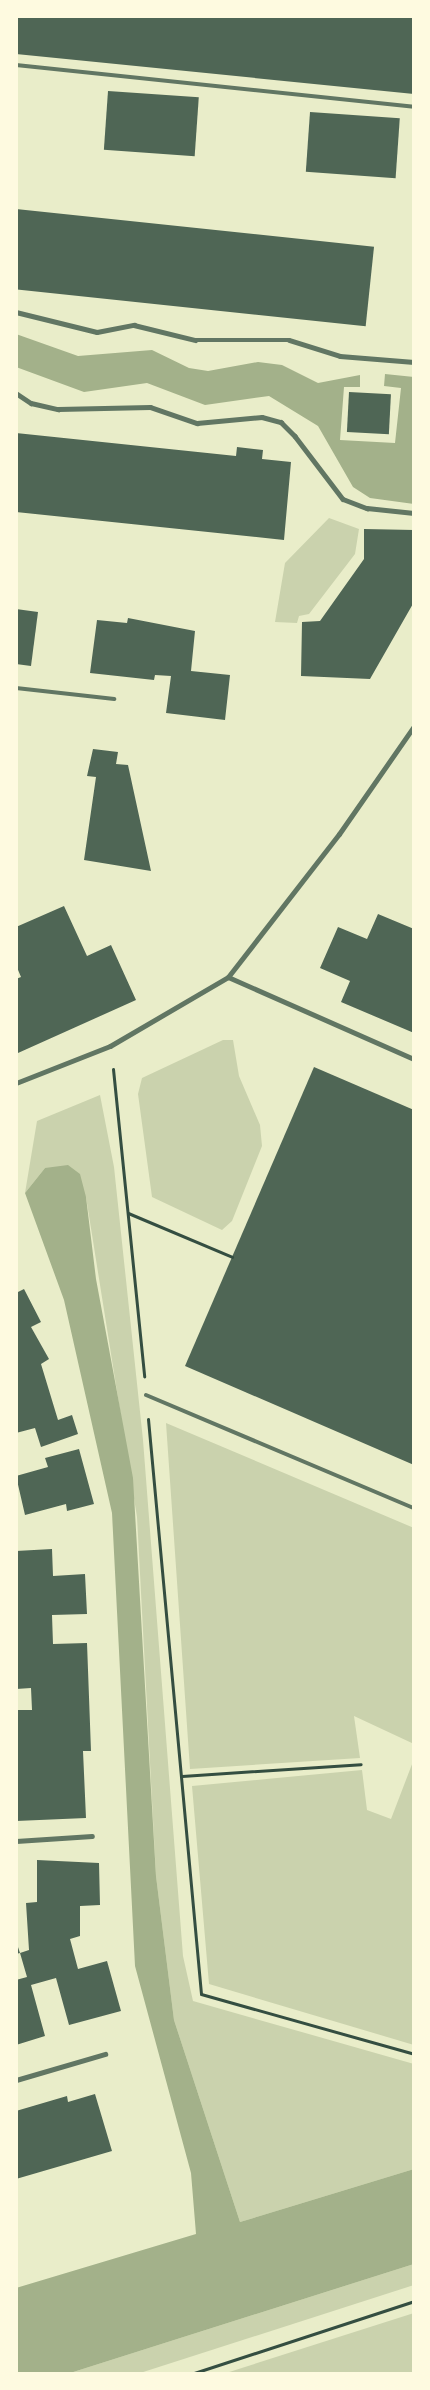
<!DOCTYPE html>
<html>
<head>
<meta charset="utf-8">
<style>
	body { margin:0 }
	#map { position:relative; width:430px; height:2390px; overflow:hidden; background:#e9edc9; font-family:Literata,serif }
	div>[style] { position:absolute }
	.green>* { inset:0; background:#cad2ad }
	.water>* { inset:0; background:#a3b18a }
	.building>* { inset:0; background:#4f6655; transform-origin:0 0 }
	.path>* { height:3px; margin:-1.5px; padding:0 1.5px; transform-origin:1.5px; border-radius:1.5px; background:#344e41 }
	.service>* { height:4px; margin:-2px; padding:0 2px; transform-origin:2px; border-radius:2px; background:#617663 }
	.pedestrian>* { height:4.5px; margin:-2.25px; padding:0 2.25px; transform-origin:2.25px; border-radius:2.25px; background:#617663 }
	.minor>* { height:5px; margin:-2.5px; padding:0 2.5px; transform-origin:2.5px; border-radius:2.5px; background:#617663 }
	span { translate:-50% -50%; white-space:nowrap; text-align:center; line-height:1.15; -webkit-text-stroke:4px #fefae0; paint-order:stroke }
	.frame { position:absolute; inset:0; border:18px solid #fefae0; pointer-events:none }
</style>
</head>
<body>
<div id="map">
	<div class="green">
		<i style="clip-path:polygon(329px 518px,359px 529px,355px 554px,309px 614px,299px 616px,297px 623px,275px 622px,285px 563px)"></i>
		<i style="clip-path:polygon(223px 1040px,233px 1040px,239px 1076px,260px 1125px,262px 1146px,232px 1221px,222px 1230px,152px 1197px,138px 1094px,142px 1078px)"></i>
		<i style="clip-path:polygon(100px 1095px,114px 1167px,143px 1440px,183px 1956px,193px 2001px,414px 2064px,414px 2169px,240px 2222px,174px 2020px,156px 1876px,137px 1517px,86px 1197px,45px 1168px,25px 1193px,37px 1121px)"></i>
		<i style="clip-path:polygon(166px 1423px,414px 1528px,414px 1744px,354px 1716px,360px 1758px,190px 1769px)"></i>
		<i style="clip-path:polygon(414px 1759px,414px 2045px,209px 1984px,192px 1786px,362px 1770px,367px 1810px,391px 1819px)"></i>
		<i style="clip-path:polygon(414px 2264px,414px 2285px,137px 2374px,67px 2374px)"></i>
		<i style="clip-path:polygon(414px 2313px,414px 2374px,223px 2374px)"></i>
	</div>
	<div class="water">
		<i style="clip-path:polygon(16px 334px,78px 356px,152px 350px,189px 368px,208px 371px,258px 362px,282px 365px,318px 383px,360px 375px,360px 387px,344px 387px,340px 440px,395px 443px,401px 388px,384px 386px,385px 374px,414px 377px,414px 504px,370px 498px,353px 487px,318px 426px,269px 396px,205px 405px,147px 383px,84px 392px,16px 367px)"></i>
		<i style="clip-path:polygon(68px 1165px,80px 1174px,86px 1197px,96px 1279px,133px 1478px,156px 1876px,174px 2020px,240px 2222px,414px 2169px,414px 2264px,67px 2374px,16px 2374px,16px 2288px,196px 2234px,191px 2173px,135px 1966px,112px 1513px,64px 1300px,25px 1193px,45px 1168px)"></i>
	</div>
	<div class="building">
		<i style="clip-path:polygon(16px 16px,414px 16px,414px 94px,16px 54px)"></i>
		<i style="left:108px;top:91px;width:91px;height:59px;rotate:4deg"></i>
		<i style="left:310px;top:112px;width:90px;height:60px;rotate:4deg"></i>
		<i style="left:16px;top:209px;width:360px;height:80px;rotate:6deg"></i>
		<i style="left:349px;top:392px;width:42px;height:40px;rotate:3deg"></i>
		<i style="clip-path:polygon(16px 433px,236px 456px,237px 447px,263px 450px,262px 459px,291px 462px,284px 540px,16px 512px)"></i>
		<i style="clip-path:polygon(364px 529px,414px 530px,414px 602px,370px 679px,301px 676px,302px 622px,320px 621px,364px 559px)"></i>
		<i style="clip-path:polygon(16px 609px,38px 612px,31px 666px,16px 664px)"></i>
		<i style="clip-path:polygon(128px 618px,195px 631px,191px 671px,230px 675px,225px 720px,166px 713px,171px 676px,155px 675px,154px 680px,90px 673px,97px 620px,127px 623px)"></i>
		<i style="clip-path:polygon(93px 749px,118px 752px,116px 764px,128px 765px,151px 871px,84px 860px,96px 777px,87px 776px)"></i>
		<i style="clip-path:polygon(64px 906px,87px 956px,111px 945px,136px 1000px,18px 1053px,16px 979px,21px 977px,16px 965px,16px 927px)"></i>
		<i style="clip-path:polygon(378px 914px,414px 929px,414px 1033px,341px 1002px,350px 981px,320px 968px,338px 927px,367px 939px)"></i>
		<i style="clip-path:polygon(314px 1067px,414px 1110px,414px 1465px,185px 1366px)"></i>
		<i style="clip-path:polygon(24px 1289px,41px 1322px,31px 1327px,49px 1359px,41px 1364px,58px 1420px,72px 1415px,78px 1434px,41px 1447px,35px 1428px,16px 1433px,16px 1293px)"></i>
		<i style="clip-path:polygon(79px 1449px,94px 1504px,67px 1511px,66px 1504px,25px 1515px,16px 1476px,48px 1467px,45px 1458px)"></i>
		<i style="clip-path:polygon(52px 1549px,53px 1576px,85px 1574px,87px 1614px,52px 1615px,53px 1644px,87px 1643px,91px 1751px,83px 1751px,86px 1818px,16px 1821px,16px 1710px,32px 1710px,31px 1688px,16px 1689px,16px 1551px)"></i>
		<i style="clip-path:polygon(37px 1860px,99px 1863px,100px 1905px,80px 1906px,80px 1936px,70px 1939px,78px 1969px,107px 1961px,121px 2011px,69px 2025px,56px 1978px,31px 1985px,45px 2036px,16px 2045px,16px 1980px,27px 1977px,20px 1953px,16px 1954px,16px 1941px,20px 1953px,29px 1950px,26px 1903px,37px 1902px)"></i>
		<i style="clip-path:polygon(95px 2094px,112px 2151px,16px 2179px,16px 2111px,67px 2096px,68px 2102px)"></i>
	</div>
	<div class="path">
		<i style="left:113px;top:1069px;width:309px;rotate:84.2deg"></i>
		<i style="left:128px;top:1213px;width:113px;rotate:22.9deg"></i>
		<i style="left:148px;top:1419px;width:577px;rotate:84.73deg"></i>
		<i style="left:201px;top:1994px;width:221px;rotate:15.7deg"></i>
		<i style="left:182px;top:1776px;width:179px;rotate:-3.8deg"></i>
		<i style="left:191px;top:2374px;width:235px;rotate:-18.1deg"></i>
	</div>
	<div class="service">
		<i style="left:16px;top:65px;width:400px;rotate:6deg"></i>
		<i style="left:16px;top:688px;width:99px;rotate:6.4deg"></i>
		<i style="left:146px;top:1395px;width:291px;rotate:22.9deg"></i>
	</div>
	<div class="pedestrian">
		<i style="left:16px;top:312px;width:83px;rotate:13.9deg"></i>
		<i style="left:97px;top:332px;width:38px;rotate:-11deg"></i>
		<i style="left:134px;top:325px;width:63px;rotate:13.8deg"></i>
		<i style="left:195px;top:340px;width:94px"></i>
		<i style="left:289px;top:340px;width:53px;rotate:17.4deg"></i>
		<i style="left:340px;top:356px;width:74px;rotate:4.6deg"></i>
		<i style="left:16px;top:393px;width:18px;rotate:34deg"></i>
		<i style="left:31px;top:403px;width:28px;rotate:13deg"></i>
		<i style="left:58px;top:409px;width:92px;rotate:-1.2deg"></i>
		<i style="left:150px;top:407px;width:50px;rotate:18.8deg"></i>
		<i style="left:197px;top:423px;width:65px;rotate:-5.3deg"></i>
		<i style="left:262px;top:417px;width:20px;rotate:15deg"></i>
		<i style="left:281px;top:422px;width:20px;rotate:45deg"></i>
		<i style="left:295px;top:436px;width:79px;rotate:52.7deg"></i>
		<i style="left:343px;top:499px;width:26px;rotate:21deg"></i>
		<i style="left:367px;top:508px;width:47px;rotate:6.1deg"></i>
	</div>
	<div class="minor">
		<i style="left:228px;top:977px;width:203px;rotate:23.8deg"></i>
		<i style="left:16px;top:1083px;width:101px;rotate:-21.5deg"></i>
		<i style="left:110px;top:1046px;width:137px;rotate:-30.3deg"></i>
		<i style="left:228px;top:977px;width:181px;rotate:-52.2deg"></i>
		<i style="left:339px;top:834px;width:131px;rotate:-55.2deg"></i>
		<i style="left:16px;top:1841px;width:76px;rotate:-3.8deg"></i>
		<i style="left:16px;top:2080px;width:93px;rotate:-16.3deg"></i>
	</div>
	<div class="frame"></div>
</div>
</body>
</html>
